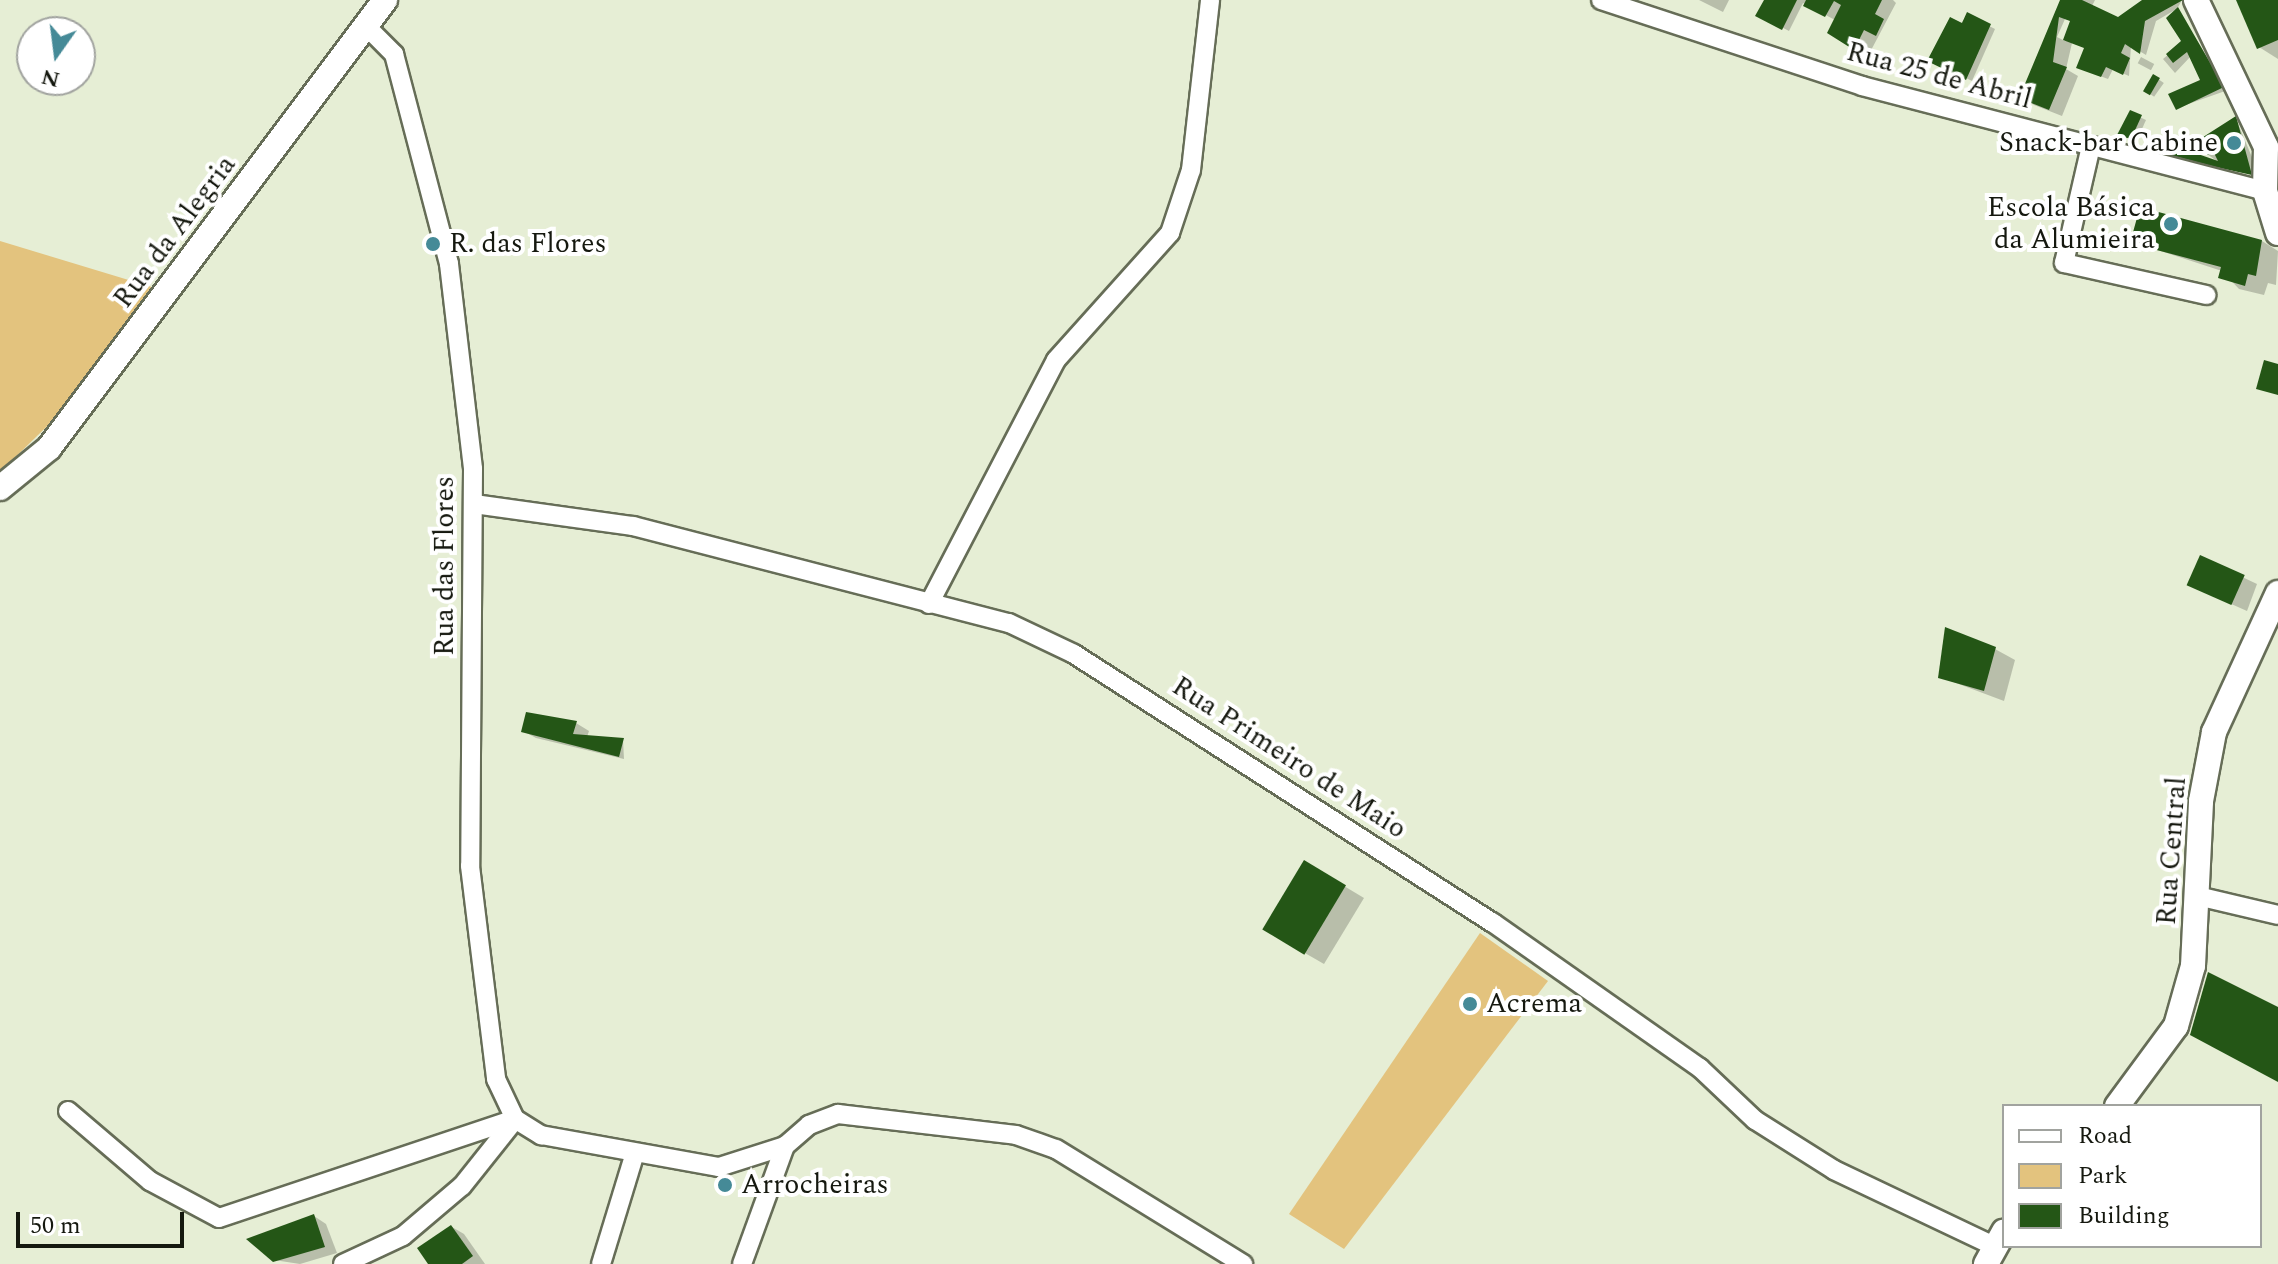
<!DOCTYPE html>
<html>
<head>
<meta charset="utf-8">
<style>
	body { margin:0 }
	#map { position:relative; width:2278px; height:1264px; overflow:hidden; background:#e6eed5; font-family:Spectral,serif }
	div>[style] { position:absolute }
	.green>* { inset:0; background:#e3c37e }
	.shadow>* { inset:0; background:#0003; transform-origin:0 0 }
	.building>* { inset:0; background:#245616; transform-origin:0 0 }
	.roads { filter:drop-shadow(2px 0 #666d57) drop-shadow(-2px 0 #666d57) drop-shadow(0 2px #666d57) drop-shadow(0 -2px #666d57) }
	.street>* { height:18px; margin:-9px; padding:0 9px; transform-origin:9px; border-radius:9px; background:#fff }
	.secondary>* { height:24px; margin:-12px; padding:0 12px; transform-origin:12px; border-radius:12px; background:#fff }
	.dots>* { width:22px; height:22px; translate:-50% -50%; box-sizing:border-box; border:4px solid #fff; border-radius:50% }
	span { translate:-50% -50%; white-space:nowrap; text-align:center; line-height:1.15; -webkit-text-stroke:8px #fff; paint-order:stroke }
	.street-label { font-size:28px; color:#15180f }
	.poi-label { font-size:28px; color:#15180f }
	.right { translate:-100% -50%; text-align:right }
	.left { translate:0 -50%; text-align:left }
	.legend { position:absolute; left:2002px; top:1104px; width:260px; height:144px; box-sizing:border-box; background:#fff; border:2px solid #a1a39f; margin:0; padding:10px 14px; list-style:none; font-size:24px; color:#15180f }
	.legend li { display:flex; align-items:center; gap:16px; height:40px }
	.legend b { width:40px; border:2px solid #a1a39f }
	.north { position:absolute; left:16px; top:16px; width:80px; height:80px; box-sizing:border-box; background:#fff; border:2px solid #a1a39f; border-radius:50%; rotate:194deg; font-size:22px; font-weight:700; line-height:32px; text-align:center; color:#15180f }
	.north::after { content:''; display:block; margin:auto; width:28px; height:36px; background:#458a97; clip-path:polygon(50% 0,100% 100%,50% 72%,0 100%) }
	.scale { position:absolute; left:16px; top:1212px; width:168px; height:36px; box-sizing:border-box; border:4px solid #15180f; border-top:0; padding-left:10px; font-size:24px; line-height:28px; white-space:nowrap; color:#15180f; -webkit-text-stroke:6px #fff; paint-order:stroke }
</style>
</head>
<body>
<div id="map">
	<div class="green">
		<i style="clip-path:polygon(0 241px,155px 288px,72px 402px,0 472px)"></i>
		<i style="clip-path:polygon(1480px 933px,1548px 981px,1344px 1249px,1289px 1214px)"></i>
	</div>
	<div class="shadow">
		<i style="clip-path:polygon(1699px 0,1729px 0,1723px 12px)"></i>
		<i style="clip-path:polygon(1766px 0,1893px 0,1896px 3px,1868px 56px,1830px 32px,1835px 20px,1803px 3px,1789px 31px,1758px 15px)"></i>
		<i style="clip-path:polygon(evenodd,2062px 0,2095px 0,2092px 6px,2119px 19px,2148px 0,2182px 0,2177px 9px,2228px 90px,2177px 108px,2202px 81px,2191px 56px,2175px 73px,2163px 59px,2183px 42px,2175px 10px,2156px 21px,2146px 55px,2131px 46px,2129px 76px,2113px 69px,2108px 79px,2084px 70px,2086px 48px,2072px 43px,2066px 69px,2078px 76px,2062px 116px,2034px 105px,2022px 98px,2062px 0,2065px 19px,2072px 21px,2065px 41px,2057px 37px,2065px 19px)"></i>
		<i style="clip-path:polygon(2238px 0,2278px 0,2278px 59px,2259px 47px)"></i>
		<i style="clip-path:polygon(1968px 15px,1995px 29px,1972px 81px,1930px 60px)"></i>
		<i style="left:2141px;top:57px;width:15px;height:7px;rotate:28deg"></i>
		<i style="left:2154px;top:76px;width:12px;height:17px;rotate:35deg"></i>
		<i style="clip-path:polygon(2131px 113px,2146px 120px,2137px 140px,2119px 135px)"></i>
		<i style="clip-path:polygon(2236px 119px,2259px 174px,2169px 157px,2221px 164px,2207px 154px)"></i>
		<i style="clip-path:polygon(2262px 241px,2278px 251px,2276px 285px,2268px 283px,2264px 295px,2239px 289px,2222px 271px,2133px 242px)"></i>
		<i style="clip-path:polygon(2202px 558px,2257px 584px,2247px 611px,2202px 591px)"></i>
		<i style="clip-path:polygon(1995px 649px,2015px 660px,2004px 701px,1940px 677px)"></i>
		<i style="clip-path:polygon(528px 714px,576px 723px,589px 731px,586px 740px,623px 740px,624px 759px,536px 738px,523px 731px)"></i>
		<i style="clip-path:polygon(1324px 874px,1364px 898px,1324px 964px,1265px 930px)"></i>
		<i style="clip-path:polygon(314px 1216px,326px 1224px,337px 1253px,300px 1264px,274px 1260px)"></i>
		<i style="clip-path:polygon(452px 1227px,464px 1234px,485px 1264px,431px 1264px)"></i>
	</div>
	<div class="building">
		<i style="clip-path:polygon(1764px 0,1797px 0,1782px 30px,1755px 16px)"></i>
		<i style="clip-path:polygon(1806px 0,1882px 0,1875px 14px,1884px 19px,1876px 36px,1864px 30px,1854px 50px,1827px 33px,1841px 5px,1834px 1px,1825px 17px,1803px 6px)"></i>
		<i style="clip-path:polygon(2060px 0,2082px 0,2118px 17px,2142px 0,2183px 0,2145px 21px,2140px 54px,2125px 44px,2121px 53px,2130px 58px,2123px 75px,2106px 67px,2101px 77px,2076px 68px,2084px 48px,2063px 40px,2070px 21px,2059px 17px,2053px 62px,2067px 67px,2049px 110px,2019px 98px)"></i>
		<i style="clip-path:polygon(2236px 0,2278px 0,2278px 40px,2257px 49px)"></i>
		<i style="clip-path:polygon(2178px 7px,2224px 87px,2176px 110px,2168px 94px,2200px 80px,2187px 52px,2173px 63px,2166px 54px,2181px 41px,2166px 18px)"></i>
		<i style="clip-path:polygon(1967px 12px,1991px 24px,1966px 80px,1927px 61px,1950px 17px,1962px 23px)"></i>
		<i style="left:2153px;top:74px;width:8px;height:20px;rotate:30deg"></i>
		<i style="clip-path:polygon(2130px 110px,2142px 115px,2131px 139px,2117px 135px)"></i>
		<i style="clip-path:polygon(2236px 116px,2252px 175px,2161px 155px,2175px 146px,2218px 161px,2214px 153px,2206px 155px,2200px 139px)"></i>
		<i style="clip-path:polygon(2140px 207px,2262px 240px,2256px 276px,2248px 274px,2245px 286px,2218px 278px,2221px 267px,2130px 243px)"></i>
		<i style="clip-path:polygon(2264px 360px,2278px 364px,2278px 395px,2256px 389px)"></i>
		<i style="left:2200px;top:555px;width:49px;height:33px;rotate:24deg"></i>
		<i style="clip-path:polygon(1945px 627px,1996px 647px,1984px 691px,1938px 678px)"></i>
		<i style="clip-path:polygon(526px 712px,577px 721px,573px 734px,624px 738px,619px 757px,521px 732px)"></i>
		<i style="left:1304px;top:860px;width:49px;height:81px;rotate:31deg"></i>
		<i style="clip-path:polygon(2208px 972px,2278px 1007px,2278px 1082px,2190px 1035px)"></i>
		<i style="clip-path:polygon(314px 1214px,325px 1247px,273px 1262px,246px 1239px)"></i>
		<i style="clip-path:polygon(451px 1225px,473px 1256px,462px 1264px,428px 1264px,417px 1248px)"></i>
	</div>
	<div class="roads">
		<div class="street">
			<i style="left:1601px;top:0;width:275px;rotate:18.2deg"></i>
			<i style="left:1862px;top:86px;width:416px;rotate:14.6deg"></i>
			<i style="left:366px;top:26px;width:40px;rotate:45deg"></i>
			<i style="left:394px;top:54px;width:217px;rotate:75.3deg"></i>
			<i style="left:449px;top:264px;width:206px;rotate:83.3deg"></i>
			<i style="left:473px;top:469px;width:397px;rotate:90.4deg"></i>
			<i style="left:470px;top:866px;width:215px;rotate:83deg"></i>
			<i style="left:496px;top:1079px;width:44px;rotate:64.6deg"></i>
			<i style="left:515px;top:1119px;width:31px;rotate:32deg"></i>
			<i style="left:541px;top:1135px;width:181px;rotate:10.2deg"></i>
			<i style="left:719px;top:1167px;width:69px;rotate:-17.7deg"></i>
			<i style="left:785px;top:1146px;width:32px;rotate:-41deg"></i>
			<i style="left:809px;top:1125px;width:31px;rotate:-21deg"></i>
			<i style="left:838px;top:1114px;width:179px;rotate:6.7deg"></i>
			<i style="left:1016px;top:1135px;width:42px;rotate:19.3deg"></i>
			<i style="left:1056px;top:1149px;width:220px;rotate:31.6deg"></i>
			<i style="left:2091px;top:146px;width:120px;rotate:103deg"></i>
			<i style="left:2064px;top:263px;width:146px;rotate:12.7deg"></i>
			<i style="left:474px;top:504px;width:161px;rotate:7.9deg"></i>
			<i style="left:633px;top:526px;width:388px;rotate:14.5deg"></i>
			<i style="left:1009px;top:623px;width:72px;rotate:25.5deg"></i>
			<i style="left:1074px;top:654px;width:497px;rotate:32.7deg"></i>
			<i style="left:1492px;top:922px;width:254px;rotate:35.1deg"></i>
			<i style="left:1700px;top:1068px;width:76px;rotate:43.4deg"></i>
			<i style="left:1755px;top:1120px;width:93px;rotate:32.3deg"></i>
			<i style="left:1834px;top:1170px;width:175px;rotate:25.4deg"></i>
			<i style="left:929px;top:604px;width:275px;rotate:-62.5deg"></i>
			<i style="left:1056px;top:360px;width:171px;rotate:-48.1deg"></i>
			<i style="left:1170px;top:233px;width:66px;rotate:-71.6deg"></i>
			<i style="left:1191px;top:170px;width:171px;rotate:-83.6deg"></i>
			<i style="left:2202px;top:897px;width:78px;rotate:13.3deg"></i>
			<i style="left:68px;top:1111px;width:108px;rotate:40.5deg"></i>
			<i style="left:150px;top:1181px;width:78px;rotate:28.2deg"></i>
			<i style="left:219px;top:1218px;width:312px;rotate:-18.5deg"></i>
			<i style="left:343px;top:1264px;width:66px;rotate:-25deg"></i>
			<i style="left:403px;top:1236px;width:77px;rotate:-40.3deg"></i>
			<i style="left:462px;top:1186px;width:82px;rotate:-51.4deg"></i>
			<i style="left:601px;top:1264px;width:116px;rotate:-73deg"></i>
			<i style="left:742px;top:1264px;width:126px;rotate:-70deg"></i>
		</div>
		<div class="secondary">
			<i style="left:2196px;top:0;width:163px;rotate:64.5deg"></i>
			<i style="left:2266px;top:147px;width:44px;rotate:91.3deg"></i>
			<i style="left:2265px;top:191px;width:44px;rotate:72.8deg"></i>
			<i style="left:0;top:488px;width:63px;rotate:-39.2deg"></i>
			<i style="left:49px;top:448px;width:560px;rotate:-53.13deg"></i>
			<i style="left:2117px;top:1106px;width:99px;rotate:-53.6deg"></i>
			<i style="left:2176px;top:1026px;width:62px;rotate:-74.2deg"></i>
			<i style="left:2193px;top:966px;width:165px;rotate:-87.2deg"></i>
			<i style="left:2201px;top:801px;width:70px;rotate:-79.3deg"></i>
			<i style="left:2214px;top:732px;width:153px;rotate:-65.3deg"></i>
			<i style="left:1986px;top:1264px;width:37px;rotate:-61deg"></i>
		</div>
	</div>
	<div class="dots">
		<i style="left:2234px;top:143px;background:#458a97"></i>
		<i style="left:2171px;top:224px;background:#458a97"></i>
		<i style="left:433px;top:244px;background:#458a97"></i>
		<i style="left:1470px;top:1004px;background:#458a97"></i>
		<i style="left:725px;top:1185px;background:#458a97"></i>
	</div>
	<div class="street-label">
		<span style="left:1939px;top:76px;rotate:15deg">Rua 25 de Abril</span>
		<span style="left:175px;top:232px;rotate:-53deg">Rua da Alegria</span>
		<span style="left:445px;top:566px;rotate:-90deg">Rua das Flores</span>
		<span style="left:1289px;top:758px;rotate:33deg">Rua Primeiro de Maio</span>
		<span style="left:2172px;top:851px;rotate:-86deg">Rua Central</span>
	</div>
	<div class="poi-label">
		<span class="right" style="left:2218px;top:143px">Snack-bar Cabine</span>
		<span class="right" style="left:2155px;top:224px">Escola Básica<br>da Alumieira</span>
		<span class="left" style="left:449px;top:244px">R. das Flores</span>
		<span class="left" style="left:1486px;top:1004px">Acrema</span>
		<span class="left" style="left:741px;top:1185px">Arrocheiras</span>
	</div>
	<ul class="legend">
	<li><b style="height:10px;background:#fff"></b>Road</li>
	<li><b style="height:22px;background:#e3c37e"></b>Park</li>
	<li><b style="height:22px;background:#245616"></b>Building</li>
	</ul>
	<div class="north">N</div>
	<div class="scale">50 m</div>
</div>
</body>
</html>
